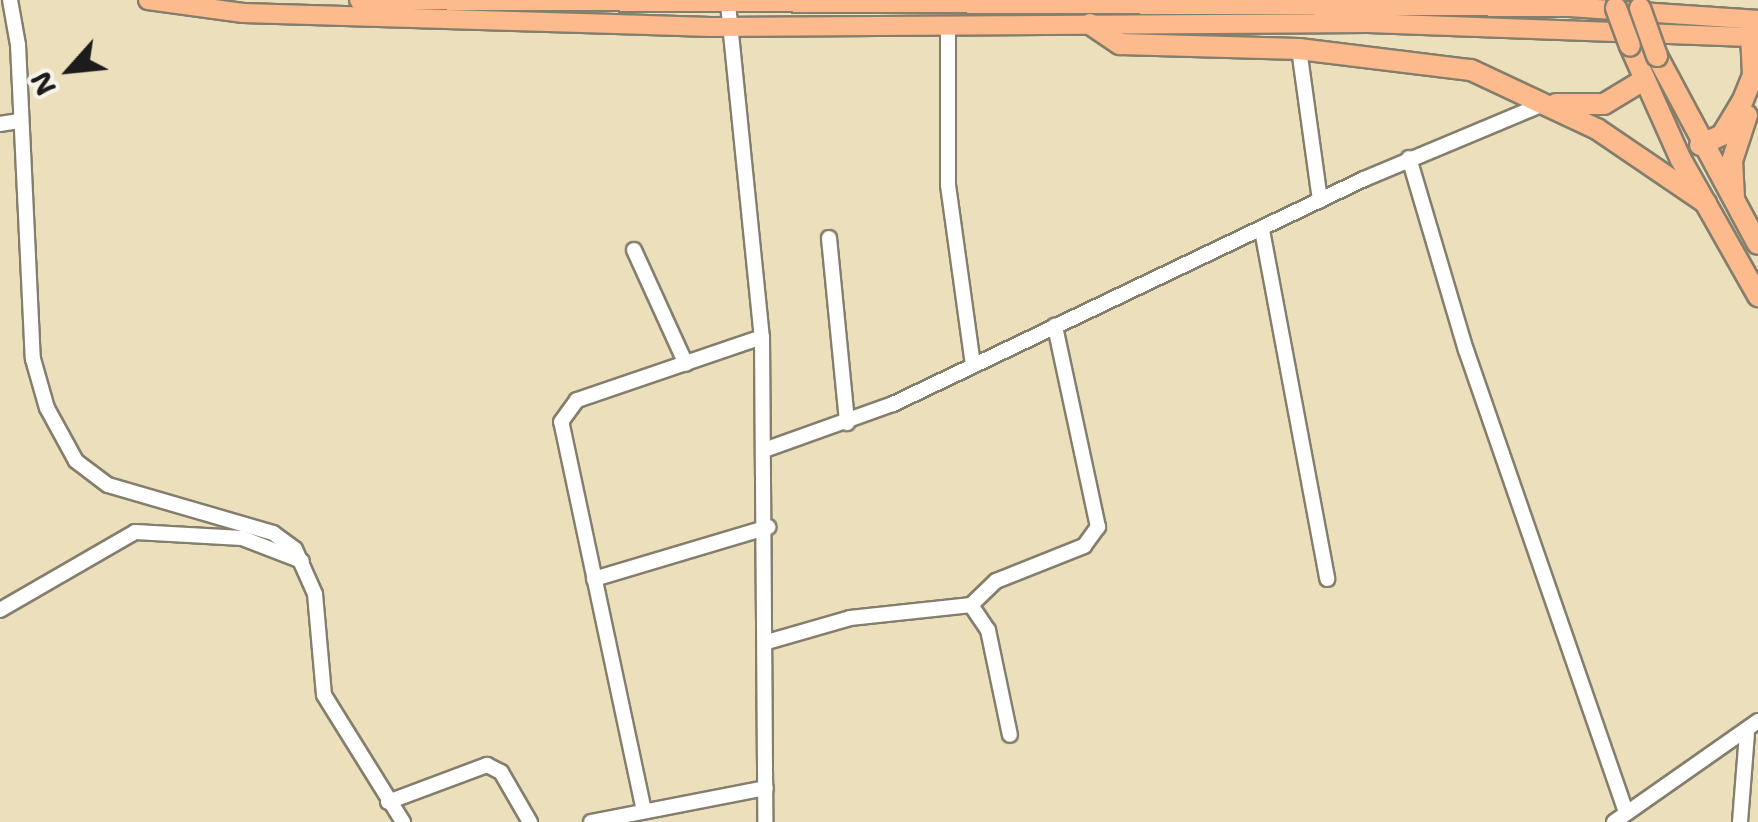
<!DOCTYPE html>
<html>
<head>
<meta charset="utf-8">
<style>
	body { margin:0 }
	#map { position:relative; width:1758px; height:822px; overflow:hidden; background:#ebdfbc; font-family:"Shantell Sans",sans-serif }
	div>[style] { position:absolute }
	.roads { filter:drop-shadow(2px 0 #847e6c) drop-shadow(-2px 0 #847e6c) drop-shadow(0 2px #847e6c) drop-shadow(0 -2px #847e6c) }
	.minor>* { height:14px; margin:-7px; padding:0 7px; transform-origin:7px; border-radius:7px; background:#fff }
	.major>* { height:18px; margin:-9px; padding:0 9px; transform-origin:9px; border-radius:9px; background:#fcba8d }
	.highway>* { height:20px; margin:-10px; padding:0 10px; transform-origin:10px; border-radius:10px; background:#fcba8d }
	.bridges { filter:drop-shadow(2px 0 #847e6c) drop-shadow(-2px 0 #847e6c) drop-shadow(0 2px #847e6c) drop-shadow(0 -2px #847e6c) }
	.highway-bridge>* { height:20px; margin:-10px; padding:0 10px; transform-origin:10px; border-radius:10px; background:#fcba8d }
	span { translate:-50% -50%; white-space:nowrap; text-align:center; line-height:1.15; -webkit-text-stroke:8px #f7f3e8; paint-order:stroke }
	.north { position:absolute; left:20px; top:20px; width:100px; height:100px; -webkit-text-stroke:8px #f7f3e8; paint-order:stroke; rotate:243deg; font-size:28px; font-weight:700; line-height:40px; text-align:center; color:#1c1c1c }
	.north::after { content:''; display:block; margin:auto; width:35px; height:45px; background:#1c1c1c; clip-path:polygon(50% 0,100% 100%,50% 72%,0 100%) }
</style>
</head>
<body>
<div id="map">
	<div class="roads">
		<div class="minor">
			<i style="left:10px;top:0;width:46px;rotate:79.9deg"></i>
			<i style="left:18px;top:45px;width:314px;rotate:87.3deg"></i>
			<i style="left:33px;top:359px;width:51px;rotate:74.1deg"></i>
			<i style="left:47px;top:408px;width:60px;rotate:61.3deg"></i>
			<i style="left:76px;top:461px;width:40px;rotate:37deg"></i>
			<i style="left:108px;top:485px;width:172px;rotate:16.2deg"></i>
			<i style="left:273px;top:533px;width:27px;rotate:36deg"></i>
			<i style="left:295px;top:549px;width:49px;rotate:66deg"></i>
			<i style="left:315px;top:594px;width:101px;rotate:84.9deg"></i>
			<i style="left:324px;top:695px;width:150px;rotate:58.1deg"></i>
			<i style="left:728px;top:4px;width:335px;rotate:84.2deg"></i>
			<i style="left:762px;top:337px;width:485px;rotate:89.6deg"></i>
			<i style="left:948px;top:27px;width:158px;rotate:90deg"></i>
			<i style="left:948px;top:185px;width:182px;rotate:82.1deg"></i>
			<i style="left:1299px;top:49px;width:153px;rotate:82.1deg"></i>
			<i style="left:0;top:124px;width:19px;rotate:-9deg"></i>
			<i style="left:1409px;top:158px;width:200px;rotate:73.5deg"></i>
			<i style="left:1466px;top:350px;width:490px;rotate:70.9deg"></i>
			<i style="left:1262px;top:230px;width:355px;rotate:79.4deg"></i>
			<i style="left:829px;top:238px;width:186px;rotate:84.4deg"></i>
			<i style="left:634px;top:250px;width:125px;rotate:65.5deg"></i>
			<i style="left:767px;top:449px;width:134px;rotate:-19.7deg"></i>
			<i style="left:893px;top:404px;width:522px;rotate:-25.53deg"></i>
			<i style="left:1364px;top:179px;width:197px;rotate:-22.7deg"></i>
			<i style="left:594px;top:579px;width:182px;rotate:-16.6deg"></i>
			<i style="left:971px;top:605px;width:35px;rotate:-44deg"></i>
			<i style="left:996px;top:581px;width:95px;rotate:-21.7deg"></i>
			<i style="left:1084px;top:546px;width:24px;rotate:-54deg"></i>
			<i style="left:1098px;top:527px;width:206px;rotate:-102.1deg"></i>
			<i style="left:0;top:610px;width:156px;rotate:-30deg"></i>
			<i style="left:135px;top:532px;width:107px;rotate:3.2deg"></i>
			<i style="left:242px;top:538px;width:64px;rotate:21deg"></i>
			<i style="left:767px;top:642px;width:86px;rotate:-16.1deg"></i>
			<i style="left:850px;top:618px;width:122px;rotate:-6.1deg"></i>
			<i style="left:971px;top:605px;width:30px;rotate:56deg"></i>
			<i style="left:988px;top:630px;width:107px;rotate:78.2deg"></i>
			<i style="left:388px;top:802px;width:106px;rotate:-20.5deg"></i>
			<i style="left:487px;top:765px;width:16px;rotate:27deg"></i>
			<i style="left:501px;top:772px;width:58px;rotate:59.9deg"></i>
			<i style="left:644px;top:811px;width:398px;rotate:-102deg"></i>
			<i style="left:561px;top:422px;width:27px;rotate:-54deg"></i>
			<i style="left:577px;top:400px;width:195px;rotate:-18.8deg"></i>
			<i style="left:591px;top:822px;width:178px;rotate:-11deg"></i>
			<i style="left:1614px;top:822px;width:176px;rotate:-35deg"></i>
			<i style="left:1740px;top:822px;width:88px;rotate:-85.5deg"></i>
		</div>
		<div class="major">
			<i style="left:148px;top:0;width:96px;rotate:7.8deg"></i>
			<i style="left:243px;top:13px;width:468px;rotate:1.7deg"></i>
			<i style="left:711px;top:27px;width:657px;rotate:-0.35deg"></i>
			<i style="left:1368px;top:23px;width:390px;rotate:2.1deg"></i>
			<i style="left:359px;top:0;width:1208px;rotate:0.33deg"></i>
			<i style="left:1567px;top:7px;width:191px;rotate:3.9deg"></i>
		</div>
		<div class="highway">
			<i style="left:1090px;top:24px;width:36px;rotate:34deg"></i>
			<i style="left:1120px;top:44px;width:179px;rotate:1.6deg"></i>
			<i style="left:1299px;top:49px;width:173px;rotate:7deg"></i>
			<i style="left:1471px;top:70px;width:139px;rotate:25.1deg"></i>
			<i style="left:1597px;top:129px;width:132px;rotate:34.2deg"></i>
			<i style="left:1630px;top:46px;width:123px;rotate:65.9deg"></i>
			<i style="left:1680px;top:158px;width:159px;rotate:60.5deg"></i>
			<i style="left:1657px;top:56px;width:213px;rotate:61.8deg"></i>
			<i style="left:1556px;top:104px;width:48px"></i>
			<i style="left:1604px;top:104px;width:44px;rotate:-31.2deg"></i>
			<i style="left:1700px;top:145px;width:24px;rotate:-24deg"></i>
			<i style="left:1722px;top:135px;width:41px;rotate:-59deg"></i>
			<i style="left:1743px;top:100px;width:27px;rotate:-68deg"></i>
			<i style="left:1753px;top:75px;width:40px;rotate:-92.9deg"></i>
			<i style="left:1734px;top:198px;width:37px;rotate:-93deg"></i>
			<i style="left:1732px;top:161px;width:48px;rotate:-71.9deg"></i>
		</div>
	</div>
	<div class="bridges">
		<div class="highway-bridge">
			<i style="left:1616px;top:8px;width:40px;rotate:69.8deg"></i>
			<i style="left:1640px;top:8px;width:51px;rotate:70.5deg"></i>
		</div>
	</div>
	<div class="north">N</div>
</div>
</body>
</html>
